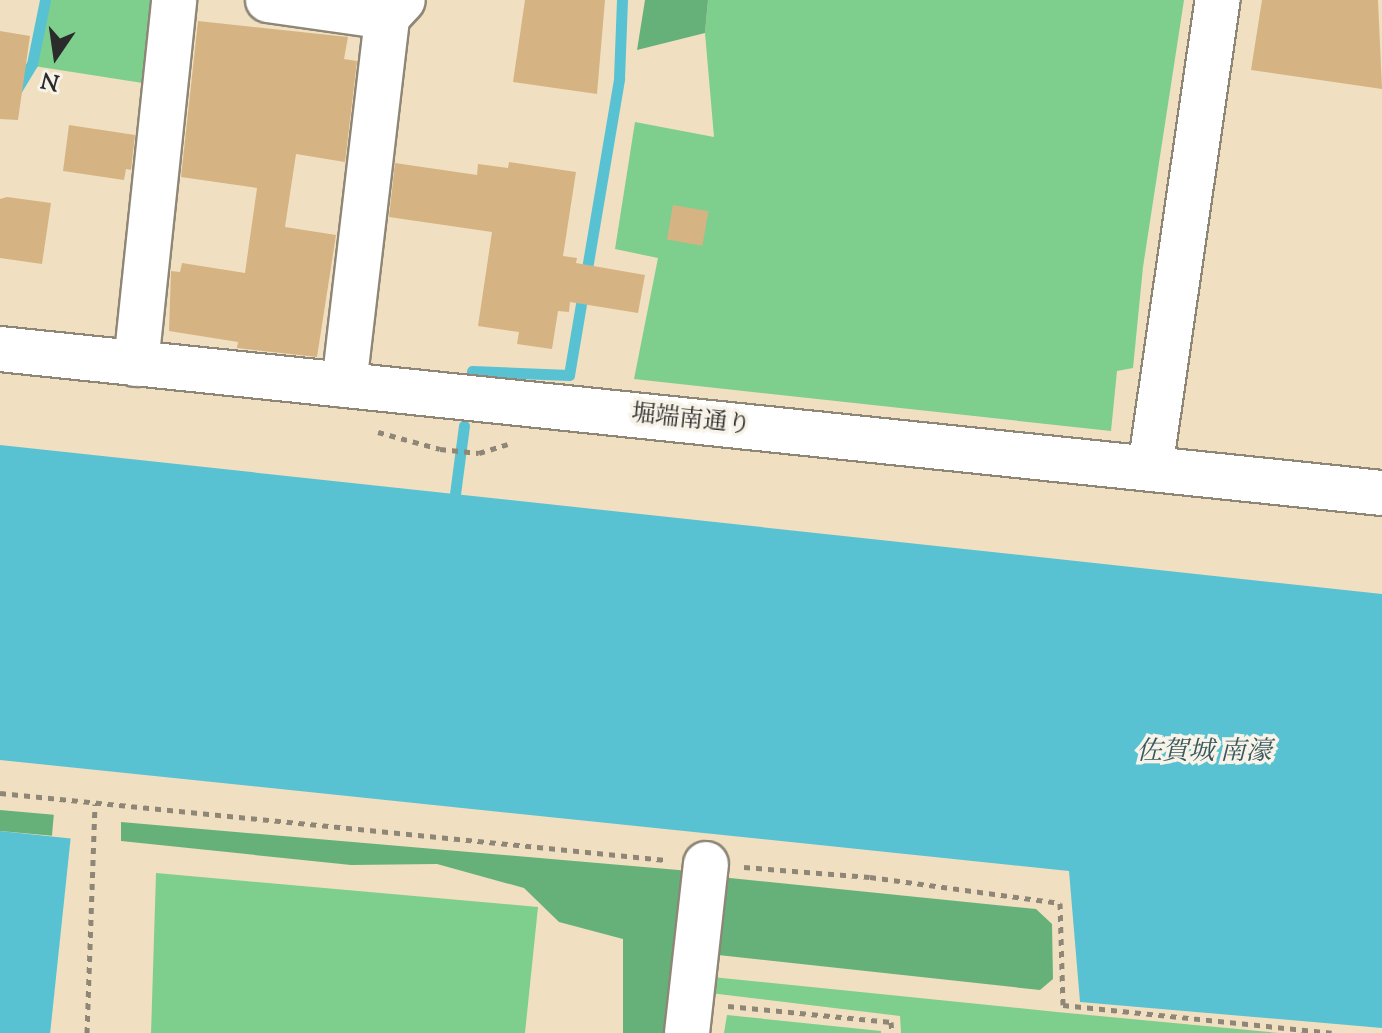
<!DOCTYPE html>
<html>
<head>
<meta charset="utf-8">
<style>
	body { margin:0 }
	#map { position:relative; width:1382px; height:1033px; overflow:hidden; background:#f0e0c1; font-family:"Sorts Mill Goudy","Noto Serif JP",serif }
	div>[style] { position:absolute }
	.green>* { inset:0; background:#7ece8e }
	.forest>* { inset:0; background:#66b179; transform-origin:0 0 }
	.water>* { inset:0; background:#58c2d3; transform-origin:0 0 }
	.stream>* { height:11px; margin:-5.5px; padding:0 5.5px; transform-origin:5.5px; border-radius:5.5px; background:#58c2d3 }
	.building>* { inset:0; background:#d6b383; transform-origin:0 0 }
	.path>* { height:5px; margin-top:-2.5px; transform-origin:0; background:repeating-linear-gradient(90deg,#8e8676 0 6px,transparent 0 12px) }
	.roads { filter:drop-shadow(2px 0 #8e8676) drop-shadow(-2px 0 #8e8676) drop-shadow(0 2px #8e8676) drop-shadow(0 -2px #8e8676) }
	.minor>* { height:44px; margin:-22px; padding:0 22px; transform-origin:22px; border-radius:22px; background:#fff }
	span { translate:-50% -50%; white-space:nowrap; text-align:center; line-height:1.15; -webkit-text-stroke:7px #f7f3e8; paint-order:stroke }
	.street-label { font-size:24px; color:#2b2b2b }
	.water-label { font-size:26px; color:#38585d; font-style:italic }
	.north { position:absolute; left:16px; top:16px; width:80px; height:80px; -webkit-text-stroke:6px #f7f3e8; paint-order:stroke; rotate:193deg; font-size:22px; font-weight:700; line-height:32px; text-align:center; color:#2b2b2b }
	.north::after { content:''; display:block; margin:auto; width:28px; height:36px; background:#2b2b2b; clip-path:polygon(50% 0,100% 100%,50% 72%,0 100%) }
</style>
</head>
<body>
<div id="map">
	<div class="green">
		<i style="clip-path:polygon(48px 0,159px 0,149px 84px,34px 66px)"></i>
		<i style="clip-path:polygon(708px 0,1184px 0,1143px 267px,1133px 368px,1117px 371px,1111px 431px,634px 379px,658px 258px,615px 249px,635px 122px,714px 137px,705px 33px)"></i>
		<i style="clip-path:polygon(156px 873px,538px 907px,525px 1033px,151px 1033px)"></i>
		<i style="clip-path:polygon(712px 977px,1057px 1012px,1279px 1033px,901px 1033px,900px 1016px,710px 993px)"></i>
		<i style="clip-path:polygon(727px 1015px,881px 1031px,881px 1033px,724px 1033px)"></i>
	</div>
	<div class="forest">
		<i style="clip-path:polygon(645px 0,708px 0,705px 33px,637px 50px)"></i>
		<i style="left:0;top:810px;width:54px;height:21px;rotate:5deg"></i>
		<i style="clip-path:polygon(121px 822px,690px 871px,670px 1033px,623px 1033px,623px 939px,559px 922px,524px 888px,437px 864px,351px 865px,121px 841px)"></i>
		<i style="clip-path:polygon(720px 877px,1036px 909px,1052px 924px,1053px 979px,1040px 990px,709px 954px)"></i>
	</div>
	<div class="water">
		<i style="clip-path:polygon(0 445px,1382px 594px,1382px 1028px,1080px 1002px,1069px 871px,0 760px)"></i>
		<i style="left:0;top:831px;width:71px;height:202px;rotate:6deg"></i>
	</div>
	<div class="stream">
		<i style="left:0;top:96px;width:12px;rotate:5deg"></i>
		<i style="left:12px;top:97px;width:39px;rotate:-59deg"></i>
		<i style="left:32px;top:64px;width:65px;rotate:-78.5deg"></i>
		<i style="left:472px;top:371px;width:97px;rotate:2.4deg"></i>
		<i style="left:569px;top:375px;width:301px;rotate:-80.4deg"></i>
		<i style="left:619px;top:78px;width:78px;rotate:-87.8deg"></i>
		<i style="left:455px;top:494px;width:69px;rotate:-82.5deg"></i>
	</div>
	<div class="building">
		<i style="clip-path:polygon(525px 0,605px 0,597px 94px,513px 82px)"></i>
		<i style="clip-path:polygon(1262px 0,1378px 0,1382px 89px,1251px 70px)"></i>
		<i style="clip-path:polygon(198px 21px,348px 37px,344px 59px,357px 61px,345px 162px,296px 154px,285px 227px,336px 235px,317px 357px,237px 348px,238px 342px,169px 331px,171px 271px,180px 272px,182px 263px,245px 273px,257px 188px,181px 177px)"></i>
		<i style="clip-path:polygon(0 31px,30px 36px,18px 120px,0 119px)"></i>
		<i style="clip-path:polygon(69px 125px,135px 135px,131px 170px,126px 169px,124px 180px,63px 171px)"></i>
		<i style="clip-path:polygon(509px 162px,576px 172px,563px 256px,577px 258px,576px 263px,645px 275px,638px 313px,570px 302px,569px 312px,558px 311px,552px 349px,517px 344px,519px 332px,478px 326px,492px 232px,389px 217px,395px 163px,477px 175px,478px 164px,508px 168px)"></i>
		<i style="clip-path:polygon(7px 197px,51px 203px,42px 264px,0 258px,0 199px)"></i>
		<i style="left:673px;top:205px;width:36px;height:35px;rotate:10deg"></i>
	</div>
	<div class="path">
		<i style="left:378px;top:432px;width:64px;rotate:15.3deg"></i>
		<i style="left:440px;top:449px;width:39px;rotate:6deg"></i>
		<i style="left:479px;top:453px;width:30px;rotate:-17deg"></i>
		<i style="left:0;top:793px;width:669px;rotate:5.74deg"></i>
		<i style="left:744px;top:867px;width:126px;rotate:4.5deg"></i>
		<i style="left:870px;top:877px;width:192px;rotate:7.8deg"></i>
		<i style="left:1060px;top:903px;width:102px;rotate:88.3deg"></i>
		<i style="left:1063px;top:1005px;width:270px;rotate:5.9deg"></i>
		<i style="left:728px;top:1006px;width:164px;rotate:5.6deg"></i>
		<i style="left:891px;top:1022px;width:11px;rotate:85deg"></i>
		<i style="left:87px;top:1033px;width:229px;rotate:-88deg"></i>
	</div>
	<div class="roads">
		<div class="minor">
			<i style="left:268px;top:0;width:120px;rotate:8.1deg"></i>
			<i style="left:0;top:349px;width:1389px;rotate:5.95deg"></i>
			<i style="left:136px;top:364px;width:366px;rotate:-84deg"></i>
			<i style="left:344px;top:385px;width:371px;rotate:-83.3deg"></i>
			<i style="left:387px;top:17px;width:23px;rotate:-47deg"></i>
			<i style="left:1150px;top:469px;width:474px;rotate:-81.8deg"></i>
			<i style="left:687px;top:1033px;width:170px;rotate:-83.6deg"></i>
		</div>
	</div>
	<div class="street-label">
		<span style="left:691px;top:421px;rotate:6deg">堀端南通り</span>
	</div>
	<div class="water-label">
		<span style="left:1204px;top:753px">佐賀城 南濠</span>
	</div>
	<div class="north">N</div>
</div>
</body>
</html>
